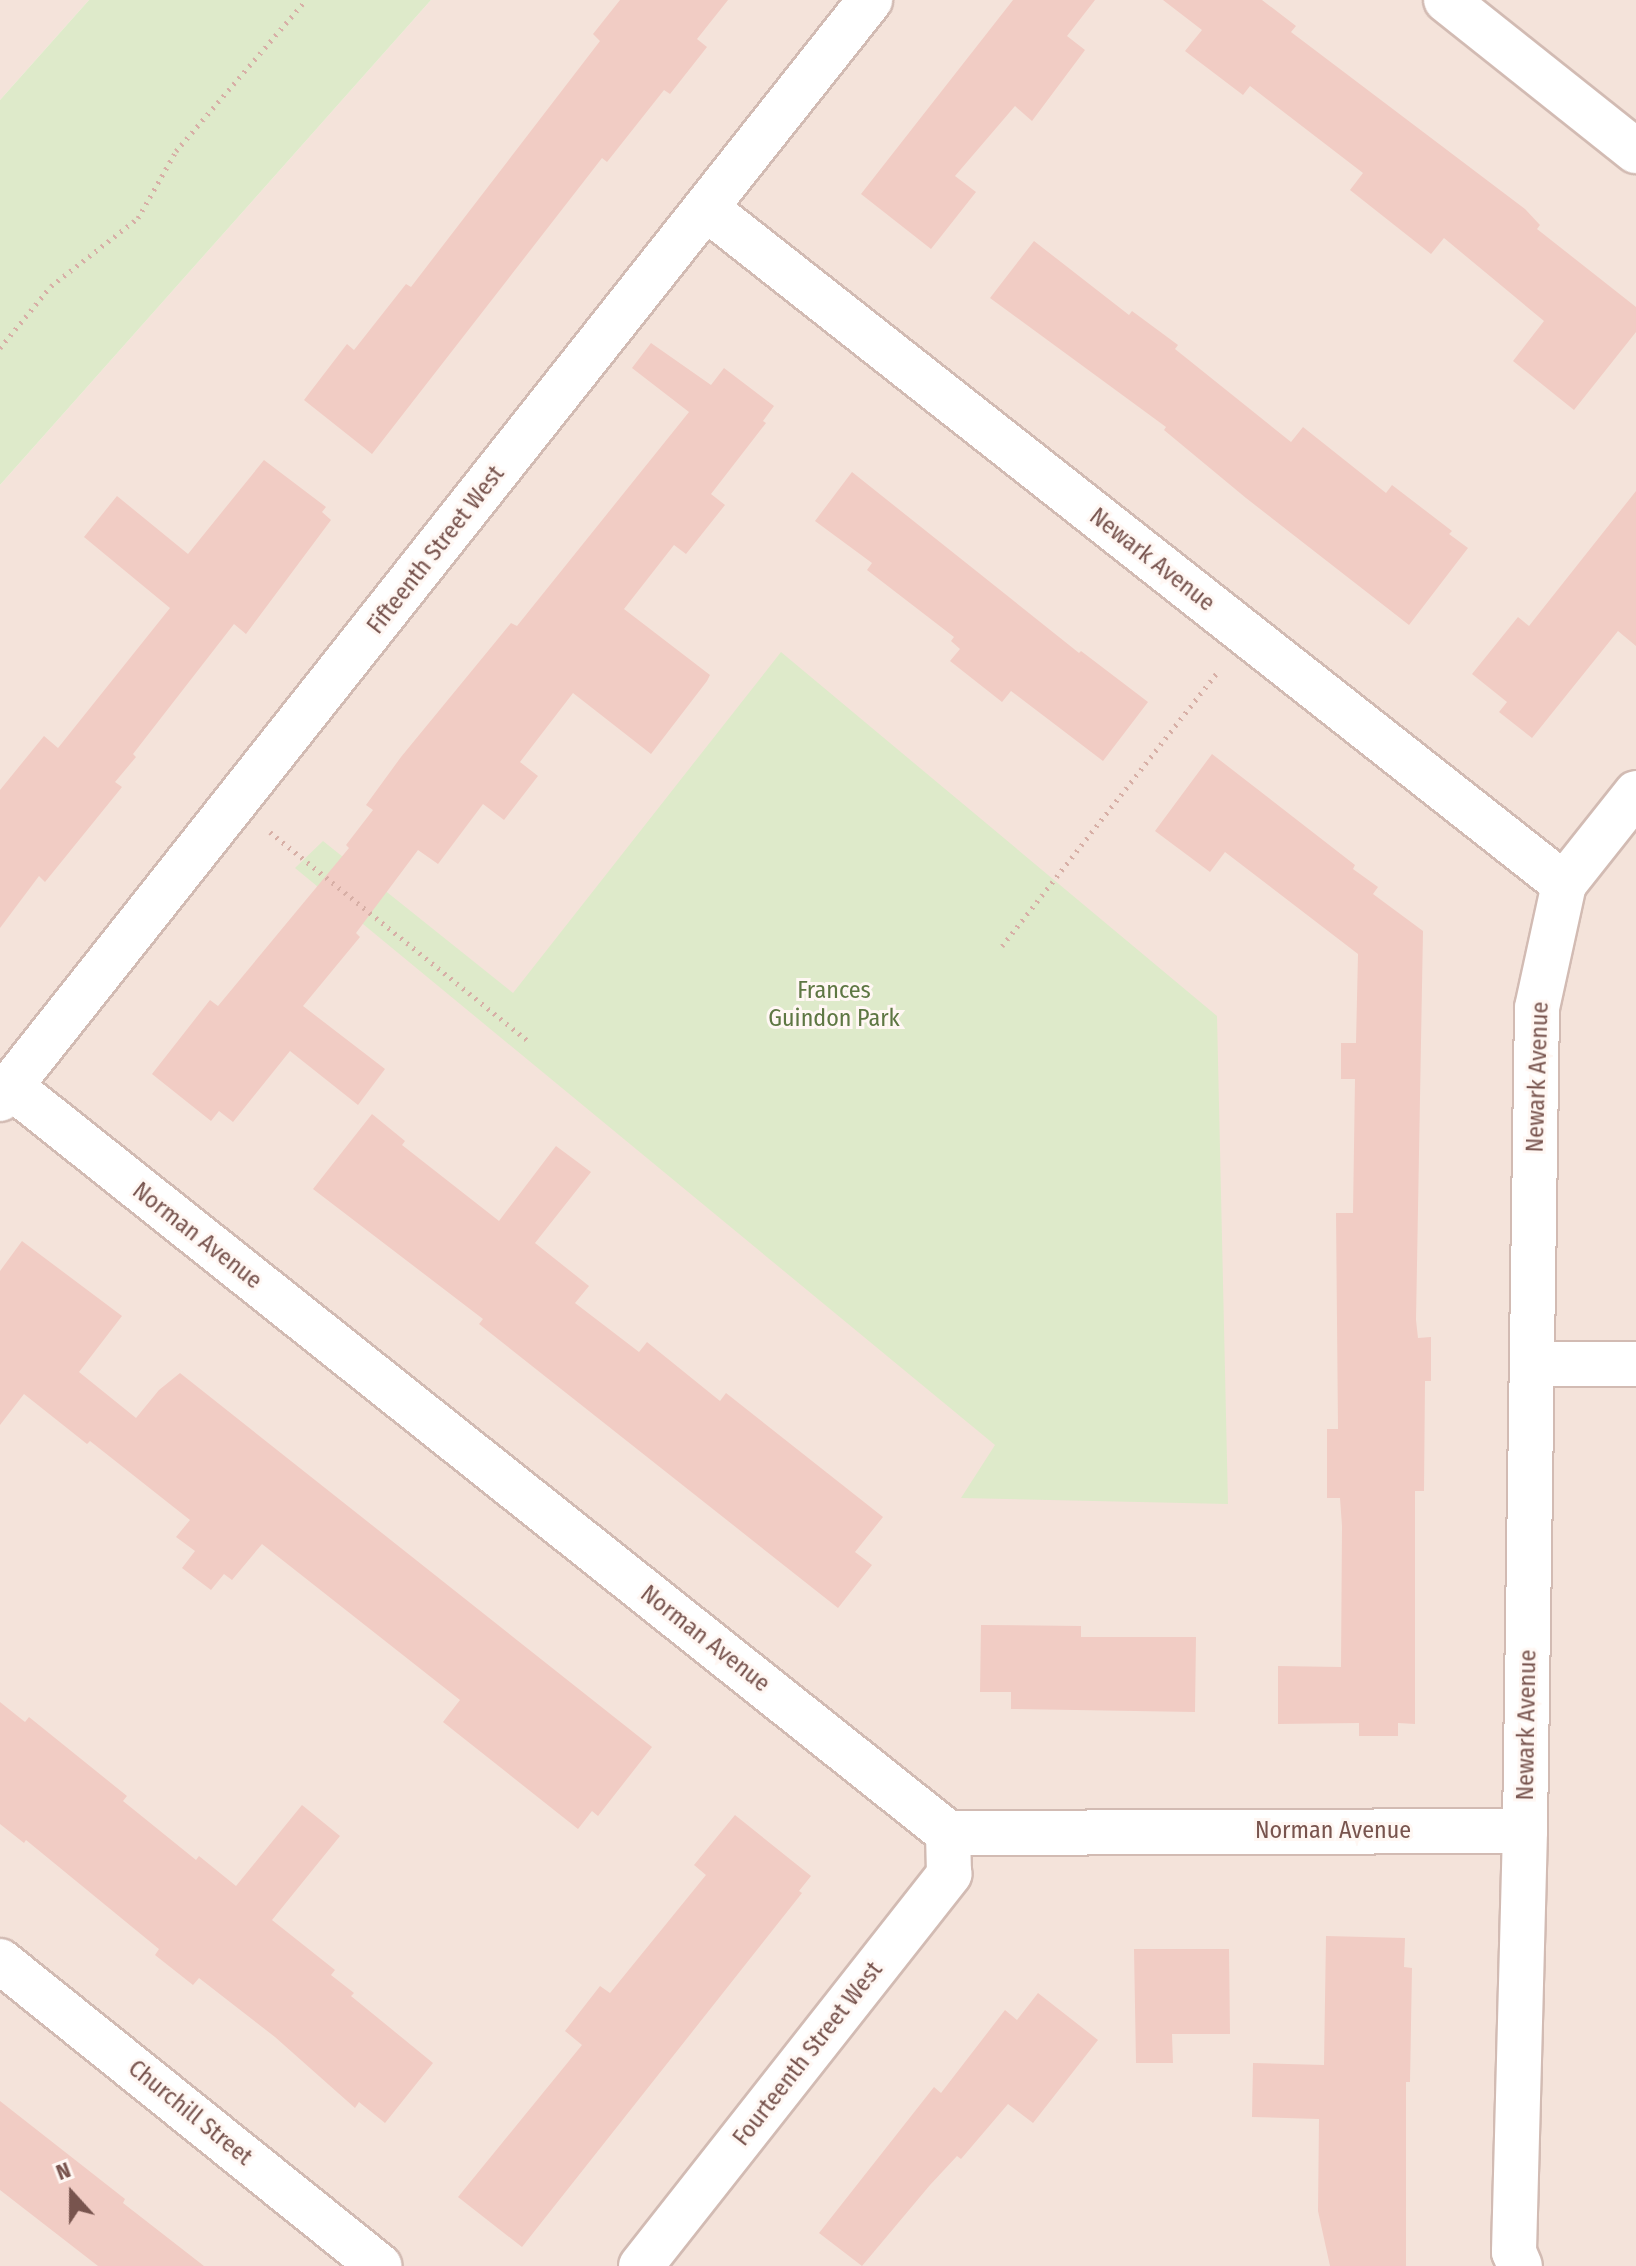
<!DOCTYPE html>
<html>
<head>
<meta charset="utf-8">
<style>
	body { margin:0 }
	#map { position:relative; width:1636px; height:2266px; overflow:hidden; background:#fcf2ec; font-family:"Fira Sans Condensed",sans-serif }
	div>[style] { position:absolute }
	.residential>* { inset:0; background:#f4e3da }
	.green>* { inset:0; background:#deeaca }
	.building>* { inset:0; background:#f1ccc4 }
	.path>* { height:5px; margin-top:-2.5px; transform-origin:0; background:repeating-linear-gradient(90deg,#d7afa6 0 2px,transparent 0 8px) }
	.roads { filter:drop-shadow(2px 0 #d2bbb3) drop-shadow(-2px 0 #d2bbb3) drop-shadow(0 2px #d2bbb3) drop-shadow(0 -2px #d2bbb3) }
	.street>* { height:44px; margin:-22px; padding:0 22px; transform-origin:22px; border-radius:22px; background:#fff }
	span { translate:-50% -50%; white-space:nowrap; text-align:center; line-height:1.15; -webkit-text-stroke:6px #fff7f3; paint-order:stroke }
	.street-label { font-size:24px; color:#78544e }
	.park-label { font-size:24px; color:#5e7743 }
	.north { position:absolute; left:32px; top:2154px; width:80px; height:80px; -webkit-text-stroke:6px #fff7f3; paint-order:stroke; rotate:339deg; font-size:22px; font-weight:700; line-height:32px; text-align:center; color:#78544e }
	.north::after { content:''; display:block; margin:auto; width:28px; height:36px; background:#78544e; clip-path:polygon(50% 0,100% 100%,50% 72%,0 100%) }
</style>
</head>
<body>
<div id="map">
	<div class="residential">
		<i style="clip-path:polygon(0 0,89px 0,0 100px)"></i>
		<i style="clip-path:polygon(431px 0,1636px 0,1636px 2266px,0 2266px,0 485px)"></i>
	</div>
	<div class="green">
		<i style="clip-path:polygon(89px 0,431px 0,0 485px,0 100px)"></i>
		<i style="clip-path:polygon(781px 652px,1217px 1016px,1228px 1504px,961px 1498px,995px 1445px,295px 868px,323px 841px,513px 993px)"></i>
	</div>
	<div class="building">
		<i style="clip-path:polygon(620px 0,728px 0,697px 39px,707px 47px,670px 94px,664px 90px,607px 162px,602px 158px,372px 454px,304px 400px,347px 344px,354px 350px,406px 284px,411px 287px,600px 41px,593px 34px)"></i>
		<i style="clip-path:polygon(1013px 0,1095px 0,1067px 36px,1085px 50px,1032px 121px,1015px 106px,955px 176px,976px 192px,931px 249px,861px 194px)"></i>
		<i style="clip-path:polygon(1163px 0,1262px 0,1296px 26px,1291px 32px,1525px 209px,1540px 225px,1537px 229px,1636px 307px,1636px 332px,1574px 410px,1513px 361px,1544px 321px,1444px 238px,1431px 254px,1350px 190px,1363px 173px,1250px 86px,1243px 95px,1185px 51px,1202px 30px)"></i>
		<i style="clip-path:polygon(1034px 241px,1129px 315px,1132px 311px,1178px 345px,1175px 349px,1291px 442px,1303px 427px,1386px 493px,1392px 485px,1452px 531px,1449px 534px,1468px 548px,1409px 625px,1246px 498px,1164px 430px,1166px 427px,990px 298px)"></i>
		<i style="clip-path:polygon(651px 343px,711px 385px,724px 368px,774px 406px,763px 421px,766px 423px,711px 494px,725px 505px,686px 554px,674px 545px,624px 609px,710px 675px,707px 681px,651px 754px,573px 693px,520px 762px,538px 776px,504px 820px,483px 804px,438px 864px,418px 850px,356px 933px,360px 937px,303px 1006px,385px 1069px,358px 1105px,290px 1051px,233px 1122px,219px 1111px,211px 1121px,152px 1074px,210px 1000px,218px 1006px,349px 848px,346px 845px,373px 810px,366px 805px,401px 757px,511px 623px,517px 626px,689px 412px,632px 368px)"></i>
		<i style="clip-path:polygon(264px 460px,326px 507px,322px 512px,331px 520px,246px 634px,234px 624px,133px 754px,136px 757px,115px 782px,122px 787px,45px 882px,39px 876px,0 928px,0 790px,44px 736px,58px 748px,170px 608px,84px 537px,117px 496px,188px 554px)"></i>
		<i style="clip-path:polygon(852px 472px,1079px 653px,1081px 651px,1148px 702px,1103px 761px,1011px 691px,1002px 702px,950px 661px,960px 649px,951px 641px,954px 637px,867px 570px,872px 563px,815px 521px)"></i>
		<i style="clip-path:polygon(1636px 491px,1636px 646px,1618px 631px,1532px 738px,1499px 712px,1507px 702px,1472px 674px,1518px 617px,1529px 626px)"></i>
		<i style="clip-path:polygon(1212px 754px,1355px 865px,1353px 869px,1378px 887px,1373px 894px,1423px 931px,1416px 1320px,1418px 1338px,1431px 1337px,1431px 1381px,1425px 1381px,1424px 1491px,1415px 1491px,1415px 1724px,1398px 1723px,1398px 1736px,1359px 1736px,1359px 1723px,1278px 1724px,1278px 1666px,1341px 1667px,1342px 1526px,1340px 1498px,1327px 1498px,1327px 1429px,1338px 1429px,1336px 1213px,1353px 1213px,1355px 1079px,1341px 1079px,1341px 1043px,1356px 1043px,1358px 954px,1225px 852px,1210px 872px,1155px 831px)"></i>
		<i style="clip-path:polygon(372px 1114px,405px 1141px,402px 1145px,499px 1221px,556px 1146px,591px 1172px,535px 1243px,589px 1286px,575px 1303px,639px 1352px,647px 1342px,720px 1401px,726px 1393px,883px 1517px,855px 1552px,872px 1565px,838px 1608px,479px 1324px,483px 1319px,313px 1189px)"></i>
		<i style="clip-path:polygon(22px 1241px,122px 1316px,79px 1372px,136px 1418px,159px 1390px,180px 1373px,652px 1747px,598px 1816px,592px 1811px,578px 1829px,443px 1722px,460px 1700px,262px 1544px,232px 1580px,224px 1574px,211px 1590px,182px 1568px,195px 1551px,176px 1537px,190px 1520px,90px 1441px,87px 1444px,24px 1394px,0 1425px,0 1271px)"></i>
		<i style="clip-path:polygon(981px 1625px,1081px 1626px,1081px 1637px,1196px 1637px,1195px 1712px,1011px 1709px,1011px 1692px,980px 1692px)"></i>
		<i style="clip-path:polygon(0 1702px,25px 1722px,29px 1717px,127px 1796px,123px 1801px,196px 1860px,199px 1856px,236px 1886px,302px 1805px,340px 1836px,272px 1920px,335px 1970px,331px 1975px,354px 1993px,351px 1996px,433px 2063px,385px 2123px,359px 2102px,355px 2108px,275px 2037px,199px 1978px,193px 1985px,155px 1955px,159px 1949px,26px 1840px,24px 1843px,0 1824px)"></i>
		<i style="clip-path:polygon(735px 1815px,811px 1876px,799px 1891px,802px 1893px,522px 2247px,458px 2197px,582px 2045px,565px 2031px,600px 1986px,610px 1993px,706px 1875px,694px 1865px)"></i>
		<i style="clip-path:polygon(1326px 1936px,1405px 1938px,1404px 1967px,1412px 1968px,1410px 2082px,1406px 2082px,1406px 2266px,1330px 2266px,1318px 2211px,1319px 2119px,1252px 2117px,1253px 2063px,1324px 2065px)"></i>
		<i style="clip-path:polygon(1134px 1949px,1229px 1949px,1230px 2034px,1172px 2034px,1173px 2063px,1136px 2063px)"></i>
		<i style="clip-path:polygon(1038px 1993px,1098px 2040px,1033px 2123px,1008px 2104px,961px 2159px,957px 2156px,930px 2185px,862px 2266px,819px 2233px,934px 2087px,941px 2093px,1005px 2010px,1017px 2020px)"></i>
		<i style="clip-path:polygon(0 2101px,125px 2199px,123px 2203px,204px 2266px,98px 2266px,0 2190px)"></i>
	</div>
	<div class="path">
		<i style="left:0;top:348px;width:80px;rotate:-50.6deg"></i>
		<i style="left:51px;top:286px;width:110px;rotate:-38deg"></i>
		<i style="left:138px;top:218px;width:77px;rotate:-60.4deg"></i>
		<i style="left:176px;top:151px;width:199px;rotate:-49.3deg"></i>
		<i style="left:270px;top:832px;width:333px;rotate:39deg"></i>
		<i style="left:1002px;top:946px;width:351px;rotate:-51.8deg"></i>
	</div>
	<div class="roads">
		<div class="street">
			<i style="left:1446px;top:0;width:243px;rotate:38.5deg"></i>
			<i style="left:707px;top:209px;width:1091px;rotate:38.23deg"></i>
			<i style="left:1564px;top:884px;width:127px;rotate:102.3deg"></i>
			<i style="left:1537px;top:1008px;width:823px;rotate:90.84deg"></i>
			<i style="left:1525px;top:1831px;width:421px;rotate:91.5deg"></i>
			<i style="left:1514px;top:2252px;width:15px;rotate:67deg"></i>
			<i style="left:1564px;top:884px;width:116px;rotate:-51.6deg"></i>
			<i style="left:10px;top:1086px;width:1199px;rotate:38.53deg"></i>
			<i style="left:948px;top:1833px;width:577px;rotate:-0.2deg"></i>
			<i style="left:0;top:1099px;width:1402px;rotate:-51.63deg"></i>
			<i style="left:1533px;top:1364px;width:103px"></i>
			<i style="left:0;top:1961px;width:487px;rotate:38.8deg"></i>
			<i style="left:641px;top:2266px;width:499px;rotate:-51.8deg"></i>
			<i style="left:949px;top:1874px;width:41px;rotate:-91.4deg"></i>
		</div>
	</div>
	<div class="street-label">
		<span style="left:436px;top:550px;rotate:-52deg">Fifteenth Street West</span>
		<span style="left:1152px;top:560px;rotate:38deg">Newark Avenue</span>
		<span style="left:1538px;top:1077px;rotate:-88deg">Newark Avenue</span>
		<span style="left:197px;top:1236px;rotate:38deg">Norman Avenue</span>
		<span style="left:705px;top:1639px;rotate:38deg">Norman Avenue</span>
		<span style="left:1527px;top:1725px;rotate:-89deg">Newark Avenue</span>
		<span style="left:1333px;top:1831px">Norman Avenue</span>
		<span style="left:808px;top:2054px;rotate:-52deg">Fourteenth Street West</span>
		<span style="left:190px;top:2113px;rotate:39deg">Churchill Street</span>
	</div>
	<div class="park-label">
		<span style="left:834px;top:1005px">Frances<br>Guindon Park</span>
	</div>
	<div class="north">N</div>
</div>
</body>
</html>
